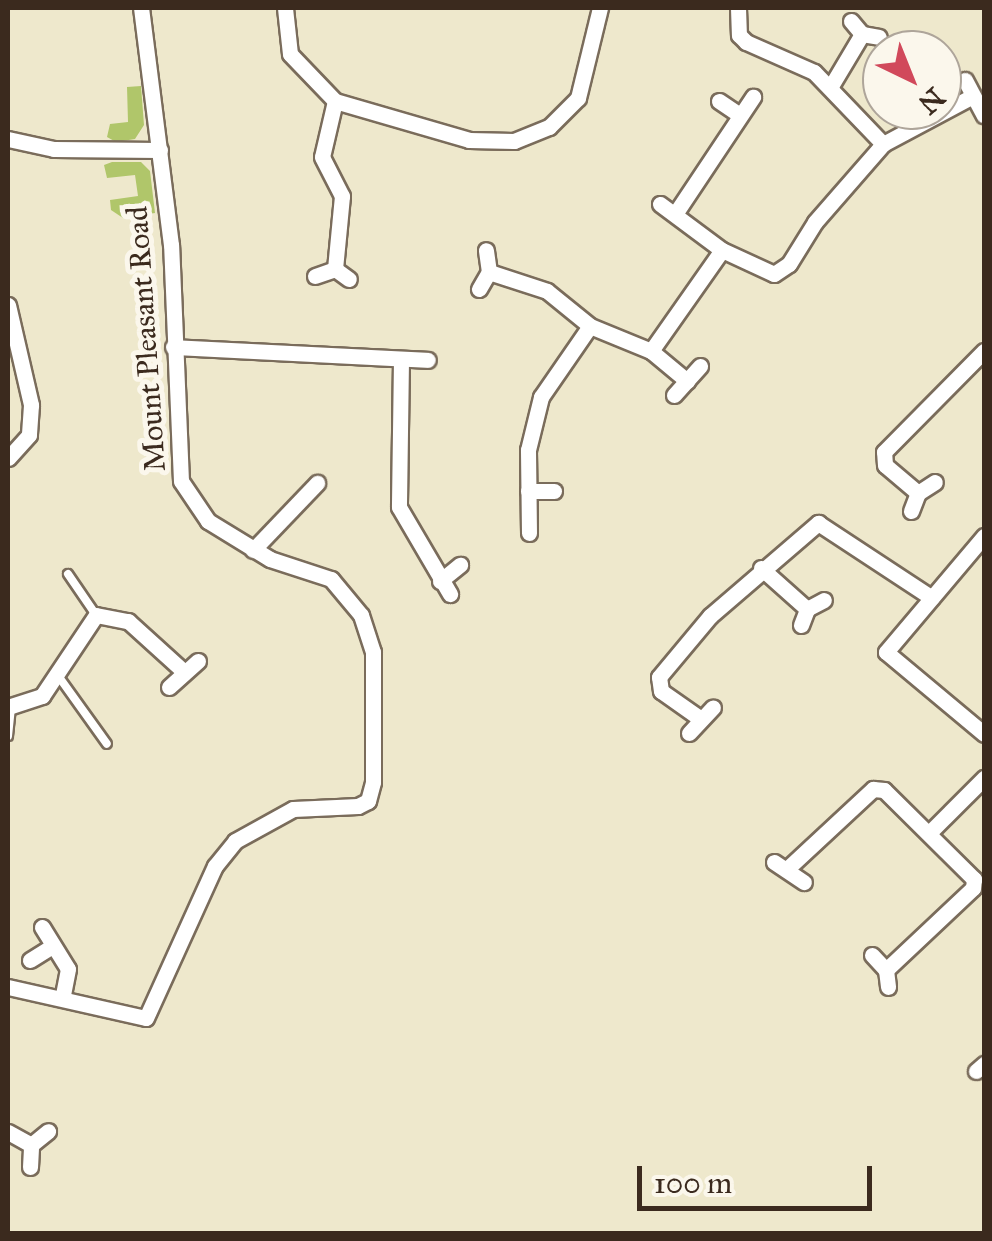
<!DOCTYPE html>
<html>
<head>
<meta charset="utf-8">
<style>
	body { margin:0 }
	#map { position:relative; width:992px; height:1241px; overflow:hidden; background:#eee8cc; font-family:"IM FELL Great Primer",serif }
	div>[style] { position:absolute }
	.green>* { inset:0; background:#b0c66a }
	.roads { filter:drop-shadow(2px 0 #7a6c5b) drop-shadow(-2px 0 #7a6c5b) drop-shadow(0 2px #7a6c5b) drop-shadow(0 -2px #7a6c5b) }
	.service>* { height:8px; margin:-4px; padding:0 4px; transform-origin:4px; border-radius:4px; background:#fff }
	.minor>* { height:15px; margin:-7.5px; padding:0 7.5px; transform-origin:7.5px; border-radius:7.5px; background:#fff }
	span { translate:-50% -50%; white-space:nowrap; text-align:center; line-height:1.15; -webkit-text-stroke:10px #fbf7ec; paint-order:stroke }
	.street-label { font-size:30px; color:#3b2a1e }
	.frame { position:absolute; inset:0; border:10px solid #3b2a1e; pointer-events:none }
	.north { position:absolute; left:862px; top:30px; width:100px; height:100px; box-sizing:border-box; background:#fbf7ec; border:2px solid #aea59a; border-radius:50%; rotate:137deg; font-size:28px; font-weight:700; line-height:40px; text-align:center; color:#3b2a1e }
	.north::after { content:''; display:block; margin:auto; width:35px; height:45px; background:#d1495b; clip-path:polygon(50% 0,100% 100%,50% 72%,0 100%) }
	.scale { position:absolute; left:637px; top:1166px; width:235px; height:45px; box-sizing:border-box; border:5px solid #3b2a1e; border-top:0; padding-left:12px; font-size:30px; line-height:35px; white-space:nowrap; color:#3b2a1e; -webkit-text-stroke:8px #fbf7ec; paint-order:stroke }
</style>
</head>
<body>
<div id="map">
	<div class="green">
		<i style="clip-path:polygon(141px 86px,144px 125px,135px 139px,116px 142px,107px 137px,110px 124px,128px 122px,127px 87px)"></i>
		<i style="clip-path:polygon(112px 162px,141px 162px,150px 171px,155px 213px,123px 218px,111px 210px,110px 200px,138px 196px,135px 175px,107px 178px,104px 165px)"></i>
	</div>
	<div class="roads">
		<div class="service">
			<i style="left:68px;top:574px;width:50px;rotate:55.7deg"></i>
			<i style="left:59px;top:677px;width:82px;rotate:54.4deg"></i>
			<i style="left:8px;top:736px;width:28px;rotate:-84deg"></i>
		</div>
		<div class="minor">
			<i style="left:285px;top:8px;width:46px;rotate:83.8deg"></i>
			<i style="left:290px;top:54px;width:65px;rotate:46.2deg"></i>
			<i style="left:335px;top:101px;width:140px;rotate:16.2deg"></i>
			<i style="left:469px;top:140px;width:45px;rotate:1.3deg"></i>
			<i style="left:514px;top:141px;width:38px;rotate:-22deg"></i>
			<i style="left:549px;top:127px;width:41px;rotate:-45deg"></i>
			<i style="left:578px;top:98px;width:93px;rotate:-76.3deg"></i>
			<i style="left:738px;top:8px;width:27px;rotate:88deg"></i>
			<i style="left:739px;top:35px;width:10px;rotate:45deg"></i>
			<i style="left:746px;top:42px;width:74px;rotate:23.8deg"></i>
			<i style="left:814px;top:72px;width:100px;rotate:46.2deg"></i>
			<i style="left:851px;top:21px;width:17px;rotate:50deg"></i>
			<i style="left:862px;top:34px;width:17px;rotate:10deg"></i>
			<i style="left:965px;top:80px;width:40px;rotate:62deg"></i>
			<i style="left:831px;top:86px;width:61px;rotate:-59.2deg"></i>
			<i style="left:335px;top:101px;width:57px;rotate:103.1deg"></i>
			<i style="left:322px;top:157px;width:44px;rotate:62.9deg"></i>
			<i style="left:342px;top:196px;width:73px;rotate:95.5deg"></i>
			<i style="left:719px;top:101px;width:25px;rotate:34deg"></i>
			<i style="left:8px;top:139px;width:47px;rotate:12.3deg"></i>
			<i style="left:54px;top:149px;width:106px;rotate:0.5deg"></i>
			<i style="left:660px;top:204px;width:77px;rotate:36.6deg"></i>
			<i style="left:722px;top:250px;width:57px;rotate:24.8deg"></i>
			<i style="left:774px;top:274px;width:18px;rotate:-34deg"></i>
			<i style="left:789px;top:264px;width:49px;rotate:-58.2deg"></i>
			<i style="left:815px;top:222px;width:103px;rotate:-48.9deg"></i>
			<i style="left:883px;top:144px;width:102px;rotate:-28.1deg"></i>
			<i style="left:675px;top:214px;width:141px;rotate:-56.3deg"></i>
			<i style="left:489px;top:272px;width:61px;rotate:18.1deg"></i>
			<i style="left:547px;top:291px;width:55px;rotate:39.1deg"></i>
			<i style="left:590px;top:326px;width:66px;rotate:22.3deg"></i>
			<i style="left:651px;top:351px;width:47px;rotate:39.8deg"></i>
			<i style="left:315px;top:276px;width:21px;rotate:-19deg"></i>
			<i style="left:335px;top:269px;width:17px;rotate:36deg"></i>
			<i style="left:479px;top:289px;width:20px;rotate:-60deg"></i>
			<i style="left:489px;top:272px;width:22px;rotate:-98deg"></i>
			<i style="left:8px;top:305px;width:103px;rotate:77deg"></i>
			<i style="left:31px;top:405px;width:30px;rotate:94deg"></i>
			<i style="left:29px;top:435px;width:31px;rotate:132deg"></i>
			<i style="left:173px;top:347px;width:255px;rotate:2.9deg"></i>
			<i style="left:651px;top:351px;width:123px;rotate:-54.9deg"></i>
			<i style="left:401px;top:360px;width:147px;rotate:90.8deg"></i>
			<i style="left:399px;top:507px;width:101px;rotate:59.6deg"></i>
			<i style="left:674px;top:395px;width:39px;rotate:-48deg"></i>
			<i style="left:528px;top:491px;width:26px"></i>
			<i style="left:918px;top:493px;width:43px;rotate:-139.7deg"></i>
			<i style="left:885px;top:465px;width:13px;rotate:-94deg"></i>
			<i style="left:884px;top:452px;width:142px;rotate:-45.3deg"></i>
			<i style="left:911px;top:511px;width:19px;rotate:-69deg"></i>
			<i style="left:918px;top:493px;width:20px;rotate:-33deg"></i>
			<i style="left:529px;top:533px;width:83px;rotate:-90.7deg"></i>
			<i style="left:528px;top:450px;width:55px;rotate:-76.2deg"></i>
			<i style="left:541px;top:397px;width:86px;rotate:-55.4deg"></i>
			<i style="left:984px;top:536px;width:152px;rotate:130.2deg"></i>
			<i style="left:886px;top:652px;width:128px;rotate:39.9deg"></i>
			<i style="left:253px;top:550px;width:93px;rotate:-46.3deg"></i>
			<i style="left:761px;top:568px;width:62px;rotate:41.7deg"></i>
			<i style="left:440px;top:581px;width:26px;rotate:-39deg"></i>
			<i style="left:801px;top:625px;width:17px;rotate:-69deg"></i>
			<i style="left:807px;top:609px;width:19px;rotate:-28deg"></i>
			<i style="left:169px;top:687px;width:39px;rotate:-42deg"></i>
			<i style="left:8px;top:707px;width:36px;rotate:-18deg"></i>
			<i style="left:42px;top:696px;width:97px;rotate:-56.3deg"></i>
			<i style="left:96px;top:615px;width:33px;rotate:11deg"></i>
			<i style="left:128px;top:621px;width:73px;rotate:42.2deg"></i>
			<i style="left:698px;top:717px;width:45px;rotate:-144.9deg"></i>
			<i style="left:661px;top:691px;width:14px;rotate:-98deg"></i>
			<i style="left:659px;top:677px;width:80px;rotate:-50.1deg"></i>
			<i style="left:710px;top:616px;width:143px;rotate:-40.7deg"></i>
			<i style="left:818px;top:523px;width:136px;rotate:33.3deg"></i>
			<i style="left:689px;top:733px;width:35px;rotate:-47deg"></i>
			<i style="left:929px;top:833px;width:78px;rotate:-45deg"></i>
			<i style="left:774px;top:862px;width:36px;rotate:34deg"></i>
			<i style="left:789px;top:867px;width:115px;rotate:-42.9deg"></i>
			<i style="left:873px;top:789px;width:11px;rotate:5deg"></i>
			<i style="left:884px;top:790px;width:127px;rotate:44.7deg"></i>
			<i style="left:974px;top:879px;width:9px;rotate:96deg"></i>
			<i style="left:973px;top:888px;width:120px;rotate:136.7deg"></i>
			<i style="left:42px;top:927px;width:49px;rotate:58.2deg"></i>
			<i style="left:68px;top:969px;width:26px;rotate:101deg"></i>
			<i style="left:872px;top:955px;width:21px;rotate:47deg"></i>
			<i style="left:886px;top:970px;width:17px;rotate:83deg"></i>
			<i style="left:30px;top:960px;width:25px;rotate:-32deg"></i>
			<i style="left:8px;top:987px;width:141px;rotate:12.7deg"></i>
			<i style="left:146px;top:1018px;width:167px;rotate:-65.6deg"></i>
			<i style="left:215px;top:866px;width:32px;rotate:-51deg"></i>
			<i style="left:235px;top:841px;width:66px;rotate:-28.9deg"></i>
			<i style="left:293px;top:809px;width:65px;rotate:-2.6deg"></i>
			<i style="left:358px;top:806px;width:11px;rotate:-27deg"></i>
			<i style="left:368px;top:801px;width:20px;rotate:-75deg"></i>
			<i style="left:373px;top:782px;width:130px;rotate:-90deg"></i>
			<i style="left:373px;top:652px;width:39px;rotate:-108deg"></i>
			<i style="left:361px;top:615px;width:47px;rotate:-129.8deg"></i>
			<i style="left:331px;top:579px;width:64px;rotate:-161.8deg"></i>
			<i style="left:270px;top:559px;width:73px;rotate:-148.5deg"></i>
			<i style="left:208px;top:521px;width:48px;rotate:-124deg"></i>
			<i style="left:181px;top:481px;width:236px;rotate:-92.4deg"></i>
			<i style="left:171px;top:245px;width:239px;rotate:-97.2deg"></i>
			<i style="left:976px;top:1071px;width:11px;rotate:-41deg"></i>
			<i style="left:8px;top:1132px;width:26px;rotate:29deg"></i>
			<i style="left:30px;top:1167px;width:22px;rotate:-87deg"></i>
			<i style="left:31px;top:1145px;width:22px;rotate:-39deg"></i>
		</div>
	</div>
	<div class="street-label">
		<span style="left:146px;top:339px;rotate:-94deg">Mount Pleasant Road</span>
	</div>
	<div class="frame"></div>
	<div class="north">N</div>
	<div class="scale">100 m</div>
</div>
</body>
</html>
